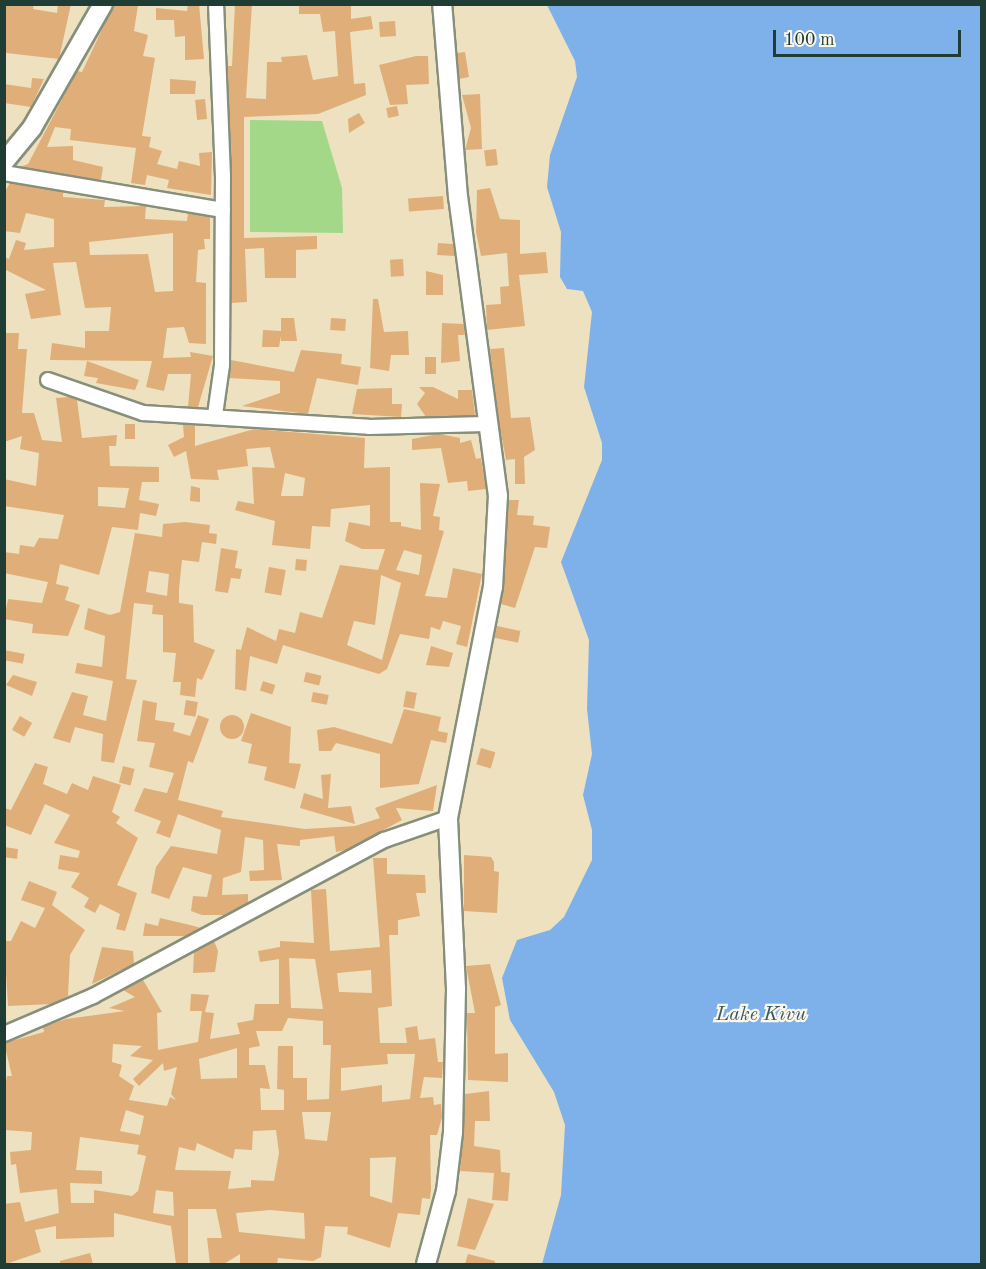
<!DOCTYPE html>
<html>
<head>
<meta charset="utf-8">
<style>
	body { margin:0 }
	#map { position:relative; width:986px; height:1269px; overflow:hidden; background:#ede1c0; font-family:"Old Standard TT",serif }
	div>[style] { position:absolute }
	.green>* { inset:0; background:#a3d889 }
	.water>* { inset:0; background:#7eb0ea }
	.building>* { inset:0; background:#e0ae78; transform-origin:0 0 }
	.round { border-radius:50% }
	.roads { filter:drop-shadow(2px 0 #868f7a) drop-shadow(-2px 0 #868f7a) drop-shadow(0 2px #868f7a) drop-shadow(0 -2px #868f7a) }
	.street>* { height:14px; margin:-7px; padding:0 7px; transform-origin:7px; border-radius:7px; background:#fff }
	.secondary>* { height:18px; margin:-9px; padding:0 9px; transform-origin:9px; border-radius:9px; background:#fff }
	span { translate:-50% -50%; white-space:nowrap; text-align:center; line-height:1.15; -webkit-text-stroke:4.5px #fbf7ec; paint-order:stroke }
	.water-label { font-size:20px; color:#375a62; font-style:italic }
	.frame { position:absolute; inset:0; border:6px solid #1f3d34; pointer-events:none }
	.scale { position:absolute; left:773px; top:30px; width:188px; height:27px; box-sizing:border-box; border:3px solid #1f3d34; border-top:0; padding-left:8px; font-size:18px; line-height:21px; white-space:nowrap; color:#1f3d34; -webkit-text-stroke:4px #fbf7ec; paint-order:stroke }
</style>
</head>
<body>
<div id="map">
	<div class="green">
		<i style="clip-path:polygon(250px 120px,322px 121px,342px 188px,343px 233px,250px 232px)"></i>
	</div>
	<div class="water">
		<i style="clip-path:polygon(547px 5px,981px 5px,981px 1264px,542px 1264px,561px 1195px,565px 1125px,554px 1092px,510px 1020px,502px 978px,517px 940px,550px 930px,564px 917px,592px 860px,592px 830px,583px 795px,592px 754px,587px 709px,589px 640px,561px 562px,602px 460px,602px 443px,584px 387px,592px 312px,583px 291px,567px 289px,560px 277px,561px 232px,547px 187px,550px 155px,577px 77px,575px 61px)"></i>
	</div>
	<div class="building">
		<i style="clip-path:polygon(4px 4px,34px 4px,33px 9px,57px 13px,58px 4px,71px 4px,59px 59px,6px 53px)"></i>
		<i style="clip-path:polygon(114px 4px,138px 5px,134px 31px,148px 35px,143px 56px,155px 58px,142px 136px,151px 137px,149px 147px,162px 151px,157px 164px,177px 169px,179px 161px,200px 166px,199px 153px,212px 152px,211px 195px,167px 188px,169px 180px,147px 175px,145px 185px,131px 183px,136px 148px,70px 140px,71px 129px,55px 127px,47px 147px,73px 146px,73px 160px,103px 167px,101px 180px,20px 167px,28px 164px,77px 71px,82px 72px)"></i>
		<i style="clip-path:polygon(188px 4px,199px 4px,204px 59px,185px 60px,185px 36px,175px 37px,174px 20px,156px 20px,156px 8px,187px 11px)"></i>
		<i style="clip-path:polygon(235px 4px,252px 4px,246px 98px,266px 99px,267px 62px,282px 62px,281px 57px,307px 55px,313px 80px,338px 76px,335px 31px,323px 32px,320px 14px,299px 14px,299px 4px,351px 6px,351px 19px,371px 16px,373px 29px,350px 32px,354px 84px,365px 83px,366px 95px,318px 114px,244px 117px,244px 238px,317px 236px,317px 249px,296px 250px,296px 278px,265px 278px,264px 248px,245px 249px,247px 302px,231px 303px,228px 66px,232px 66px)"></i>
		<i style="left:395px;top:21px;width:15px;height:16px;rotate:86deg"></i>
		<i style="clip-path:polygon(465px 52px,469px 77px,459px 79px,457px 53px)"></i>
		<i style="clip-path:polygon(416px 56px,428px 56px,429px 84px,406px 85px,408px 104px,390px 105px,379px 65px)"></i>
		<i style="clip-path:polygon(32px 78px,44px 79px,31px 107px,4px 103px,4px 84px,31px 88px)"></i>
		<i style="clip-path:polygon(170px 79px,196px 81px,195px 94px,170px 94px)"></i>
		<i style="clip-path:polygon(480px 94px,482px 149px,465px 150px,471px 128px,462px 95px)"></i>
		<i style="left:205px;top:99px;width:20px;height:10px;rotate:84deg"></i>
		<i style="left:397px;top:106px;width:10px;height:11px;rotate:79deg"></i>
		<i style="clip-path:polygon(359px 113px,365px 123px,349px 133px,348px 119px)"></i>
		<i style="left:496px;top:149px;width:16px;height:12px;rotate:83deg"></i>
		<i style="clip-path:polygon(evenodd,10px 183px,63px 192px,63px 197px,105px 200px,104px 207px,146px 206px,145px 219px,187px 221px,188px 213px,210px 217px,210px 239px,204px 239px,205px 249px,198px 250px,196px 282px,206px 283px,206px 344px,189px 343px,184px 327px,167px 328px,163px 358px,191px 357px,190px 352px,213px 356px,198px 407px,188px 407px,191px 374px,168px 374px,164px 391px,146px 387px,152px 361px,50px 360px,52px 343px,85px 348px,85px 331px,109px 331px,111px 307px,85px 308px,76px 262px,53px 263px,61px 315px,31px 319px,25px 294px,46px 290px,4px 269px,4px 257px,9px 259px,16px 240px,26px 243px,24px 250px,54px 247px,54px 219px,26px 213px,20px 233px,4px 231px,4px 193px,10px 183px,173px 233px,173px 291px,155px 292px,148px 254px,90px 255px,89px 242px,173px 233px)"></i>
		<i style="clip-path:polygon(490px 188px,500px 219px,520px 220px,520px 254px,546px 252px,548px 273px,519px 275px,525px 326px,487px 330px,486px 305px,501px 304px,500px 287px,509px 286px,507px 253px,481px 256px,476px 232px,477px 190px)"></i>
		<i style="left:443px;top:196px;width:13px;height:35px;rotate:86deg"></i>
		<i style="clip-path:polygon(438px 243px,453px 244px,455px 256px,437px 255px)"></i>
		<i style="left:403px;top:259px;width:17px;height:13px;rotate:87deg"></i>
		<i style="clip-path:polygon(426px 271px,443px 275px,443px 295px,426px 295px)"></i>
		<i style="clip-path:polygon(373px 299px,378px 299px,384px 332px,408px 331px,409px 355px,391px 355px,389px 371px,370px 368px)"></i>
		<i style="clip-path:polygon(281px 318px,294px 318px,297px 341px,281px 341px,281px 336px,279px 347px,262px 347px,263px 330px,281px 331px)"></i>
		<i style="left:331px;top:318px;width:15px;height:12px;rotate:4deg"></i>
		<i style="clip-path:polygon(442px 323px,464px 324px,465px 335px,458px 335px,460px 361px,441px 363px)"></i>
		<i style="clip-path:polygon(evenodd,4px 333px,19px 333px,18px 349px,27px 349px,22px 413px,34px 413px,42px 440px,62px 442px,56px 398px,69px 397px,77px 400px,82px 438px,117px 435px,116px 446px,109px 446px,110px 466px,159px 467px,159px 482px,142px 482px,139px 500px,159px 504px,156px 516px,140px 513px,138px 530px,112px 527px,99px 575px,60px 564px,56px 584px,69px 587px,65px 600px,80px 605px,68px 636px,32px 633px,33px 624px,4px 619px,8px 599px,42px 603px,48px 582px,4px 573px,4px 552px,19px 554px,20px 545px,34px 547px,39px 538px,58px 539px,64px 515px,4px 506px,4px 479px,36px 486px,39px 453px,20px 449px,22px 436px,4px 442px,4px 333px,98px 487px,129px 488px,125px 508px,98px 506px,98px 487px)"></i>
		<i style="clip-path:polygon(504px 348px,511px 418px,530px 417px,535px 450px,524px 457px,525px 484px,515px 484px,515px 459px,506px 460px,500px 428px,490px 349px)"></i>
		<i style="clip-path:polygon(301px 350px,342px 354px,341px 364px,361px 367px,358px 385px,317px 378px,308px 414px,242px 406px,280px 393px,280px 381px,229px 378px,231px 360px,294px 372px)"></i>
		<i style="left:425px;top:357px;width:11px;height:17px"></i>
		<i style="clip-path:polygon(87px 361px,139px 380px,135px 390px,96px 383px,98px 378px,84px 376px)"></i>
		<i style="clip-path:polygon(419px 387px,433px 387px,458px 399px,458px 390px,472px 390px,475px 415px,426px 417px,417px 404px,425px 393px)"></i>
		<i style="clip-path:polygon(392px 388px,392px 404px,402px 404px,401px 417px,352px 414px,357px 389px)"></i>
		<i style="left:125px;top:424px;width:10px;height:15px"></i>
		<i style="clip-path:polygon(evenodd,183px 425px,195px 425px,195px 446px,254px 429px,365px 438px,364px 468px,390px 467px,390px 522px,401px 522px,401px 526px,421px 530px,420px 483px,440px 484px,433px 516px,440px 517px,439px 530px,444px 531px,425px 596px,447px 598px,453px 568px,482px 574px,467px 647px,456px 644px,461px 626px,443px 621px,440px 630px,431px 627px,429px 639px,400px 634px,387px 669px,379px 674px,283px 645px,277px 664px,250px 656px,246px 691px,235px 689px,236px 649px,241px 650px,247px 627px,276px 641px,279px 629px,295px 633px,300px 612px,322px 618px,340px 565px,378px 570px,385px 549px,362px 549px,345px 541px,349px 522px,370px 526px,370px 505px,331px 509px,330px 527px,312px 526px,310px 549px,272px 545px,275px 521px,235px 510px,238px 501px,254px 504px,252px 467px,275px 468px,270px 447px,246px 449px,248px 466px,217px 470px,219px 480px,191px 479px,186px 451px,174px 457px,168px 445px,184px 437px,183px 425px,285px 473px,305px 478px,303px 496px,281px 496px,285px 473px,183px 425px,404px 550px,422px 555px,419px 575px,396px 570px,404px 550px,183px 425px,381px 575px,401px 583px,382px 660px,347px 645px,354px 621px,375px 625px,381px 575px)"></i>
		<i style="clip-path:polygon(439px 434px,460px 438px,460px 443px,471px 440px,476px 459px,481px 458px,486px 489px,468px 491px,467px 481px,448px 483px,441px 448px,412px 450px,412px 439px)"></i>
		<i style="clip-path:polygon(191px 486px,200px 488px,200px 502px,190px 501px)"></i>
		<i style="clip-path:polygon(509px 500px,519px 500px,517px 515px,534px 516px,533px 525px,550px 527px,547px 548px,535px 547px,515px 608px,501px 604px)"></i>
		<i style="clip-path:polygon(evenodd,185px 522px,210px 525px,209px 533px,217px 534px,216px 544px,202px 542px,199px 562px,182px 560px,179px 589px,179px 603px,193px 605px,194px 642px,215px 650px,202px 680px,197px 678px,195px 697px,180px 695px,181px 682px,173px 682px,176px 653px,163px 652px,163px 615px,152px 614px,153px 605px,134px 603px,126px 679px,137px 680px,114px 763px,101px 761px,103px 734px,75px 727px,70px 743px,53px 738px,72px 692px,88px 696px,83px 715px,106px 721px,113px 681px,75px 673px,77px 663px,102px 667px,105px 636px,84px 629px,88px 608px,110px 615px,120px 612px,135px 533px,162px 537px,163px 524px,185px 522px,149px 571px,169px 574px,167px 596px,146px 592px,149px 571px)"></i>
		<i style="clip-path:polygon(221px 548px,238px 551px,235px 568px,242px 569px,240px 579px,231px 578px,228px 593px,215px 591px)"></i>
		<i style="left:296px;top:559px;width:11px;height:11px;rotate:5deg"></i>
		<i style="left:269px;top:567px;width:17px;height:26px;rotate:10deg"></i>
		<i style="left:497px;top:626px;width:24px;height:12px;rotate:12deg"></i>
		<i style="clip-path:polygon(431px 646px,453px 653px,449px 667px,426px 665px)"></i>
		<i style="left:4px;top:650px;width:21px;height:10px;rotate:11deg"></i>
		<i style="left:306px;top:672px;width:16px;height:10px;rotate:14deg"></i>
		<i style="clip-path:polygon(13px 675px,37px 682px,32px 696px,6px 685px)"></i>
		<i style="left:263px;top:681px;width:13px;height:10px;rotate:18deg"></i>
		<i style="left:406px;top:691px;width:11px;height:16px;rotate:10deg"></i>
		<i style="left:313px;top:692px;width:16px;height:10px;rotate:11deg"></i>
		<i style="clip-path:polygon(143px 700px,157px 703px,155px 720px,175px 723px,173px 731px,190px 736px,198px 715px,209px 719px,193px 763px,188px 761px,178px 800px,223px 811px,221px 817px,305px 829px,355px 826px,380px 818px,375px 808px,437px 785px,433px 811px,396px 808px,402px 820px,346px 850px,336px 852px,334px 836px,300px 840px,300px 846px,277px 844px,282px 880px,250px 881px,249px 871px,264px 870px,263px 840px,245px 837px,241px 872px,223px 878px,222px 895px,248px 894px,248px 903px,224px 915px,202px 915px,191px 911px,193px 896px,207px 897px,212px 875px,183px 867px,169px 899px,151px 893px,156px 867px,171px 846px,217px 854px,221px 830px,178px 814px,170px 838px,156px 833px,161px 821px,134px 811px,144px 788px,167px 793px,174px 773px,149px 767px,155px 743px,137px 741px)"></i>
		<i style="left:186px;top:700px;width:12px;height:15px;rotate:9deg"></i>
		<i style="clip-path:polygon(404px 709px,441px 717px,438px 731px,448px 733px,446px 743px,431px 740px,419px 784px,380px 788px,380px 754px,336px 743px,331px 751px,319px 751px,317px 730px,334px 727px,392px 744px)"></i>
		<i style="clip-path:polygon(251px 713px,291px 727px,289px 763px,301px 764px,295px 789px,264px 780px,267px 767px,248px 763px,252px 744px,241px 741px)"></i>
		<i class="round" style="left:220px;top:715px;width:24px;height:24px"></i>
		<i style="left:20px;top:716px;width:14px;height:16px;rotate:30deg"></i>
		<i style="left:481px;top:748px;width:15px;height:17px;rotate:16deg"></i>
		<i style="clip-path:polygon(35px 763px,48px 767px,43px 784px,67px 794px,72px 783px,88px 790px,93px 776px,121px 785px,112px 812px,120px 817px,116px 823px,138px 838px,117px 885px,137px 893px,125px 931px,116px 929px,120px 914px,100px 904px,95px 913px,84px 907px,89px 898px,71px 887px,80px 873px,58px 869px,60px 855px,78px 858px,80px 851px,54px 843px,70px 815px,45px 804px,31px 835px,4px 825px,4px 808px,11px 810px)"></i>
		<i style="left:123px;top:766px;width:12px;height:17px;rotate:14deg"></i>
		<i style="clip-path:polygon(331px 774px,328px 808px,351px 806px,355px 824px,300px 808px,304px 793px,323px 799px,321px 775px)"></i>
		<i style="clip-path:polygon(4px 847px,18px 849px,17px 859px,4px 857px)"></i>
		<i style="clip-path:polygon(464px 855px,491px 857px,494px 862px,494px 871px,499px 872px,497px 913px,464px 911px)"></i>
		<i style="clip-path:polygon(evenodd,373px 858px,387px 858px,387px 874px,425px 875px,426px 893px,416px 893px,420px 916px,398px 920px,398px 935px,389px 935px,392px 1006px,378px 1008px,380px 1043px,407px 1043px,405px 1028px,417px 1026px,419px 1040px,435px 1038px,438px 1062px,443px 1062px,442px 1078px,424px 1077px,420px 1098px,433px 1097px,434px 1105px,441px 1104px,442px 1117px,437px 1135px,430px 1135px,431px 1189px,430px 1199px,422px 1198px,420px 1215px,398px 1213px,390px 1248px,347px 1234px,348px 1227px,325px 1226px,321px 1257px,313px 1261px,278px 1258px,277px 1264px,240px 1264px,240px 1254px,224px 1264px,210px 1264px,207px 1238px,222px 1238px,216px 1209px,188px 1209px,188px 1263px,176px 1264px,171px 1226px,114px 1213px,114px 1237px,56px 1239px,56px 1226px,35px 1230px,41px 1252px,6px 1264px,4px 1204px,20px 1202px,25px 1222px,59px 1213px,57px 1189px,20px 1193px,16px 1164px,11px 1165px,10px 1152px,31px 1150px,32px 1132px,4px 1130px,4px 1092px,7px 1076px,12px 1076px,4px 1043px,44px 1032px,43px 1027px,66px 1019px,125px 1011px,109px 1008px,135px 997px,123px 990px,143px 980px,162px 1012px,157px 1013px,158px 1050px,198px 1042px,202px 1011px,190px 1011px,191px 994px,209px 995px,205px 1012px,214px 1013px,210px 1039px,240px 1034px,237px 1023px,253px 1020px,255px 1004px,279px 1004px,279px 959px,260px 962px,258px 951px,280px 947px,280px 941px,314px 943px,311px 890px,326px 889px,330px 951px,380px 947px,373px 858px,289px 958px,315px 959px,323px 1009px,291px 1008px,289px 958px,373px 858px,371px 970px,372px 993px,339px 992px,337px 973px,371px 970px,373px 858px,288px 1018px,323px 1021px,323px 1045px,331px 1045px,329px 1099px,307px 1100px,307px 1078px,293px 1078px,293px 1046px,278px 1046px,277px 1089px,284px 1090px,284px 1110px,261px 1110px,260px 1088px,270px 1089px,265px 1065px,249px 1065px,249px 1048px,260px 1046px,256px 1031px,282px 1031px,288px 1018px,373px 858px,113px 1044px,142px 1046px,130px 1056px,153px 1060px,133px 1079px,139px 1086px,163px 1063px,164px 1071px,177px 1067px,171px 1094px,176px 1100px,170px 1097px,167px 1106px,129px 1100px,134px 1086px,119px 1076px,122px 1065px,112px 1062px,113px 1044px,373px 858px,237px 1048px,237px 1078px,201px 1079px,199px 1059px,237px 1048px,373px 858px,387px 1054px,415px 1054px,410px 1099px,382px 1102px,382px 1085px,341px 1091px,341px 1068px,388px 1064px,387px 1054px,373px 858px,126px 1110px,144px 1116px,140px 1135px,120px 1131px,126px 1110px,373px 858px,302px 1112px,331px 1112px,327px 1141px,305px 1139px,302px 1112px,373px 858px,276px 1130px,279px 1153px,274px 1181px,251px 1180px,251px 1187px,228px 1189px,231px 1171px,175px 1170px,179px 1147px,195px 1151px,197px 1143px,233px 1159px,235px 1149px,252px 1150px,253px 1131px,276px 1130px,373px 858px,80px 1137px,139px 1145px,137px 1154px,146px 1156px,138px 1191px,132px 1196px,94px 1190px,94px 1203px,71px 1203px,70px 1183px,102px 1184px,102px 1171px,76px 1170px,80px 1137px,373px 858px,396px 1157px,392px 1203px,370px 1196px,370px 1158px,396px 1157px,373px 858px,156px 1190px,173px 1192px,174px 1216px,153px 1213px,156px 1190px,373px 858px,270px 1210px,304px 1213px,305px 1239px,239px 1232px,236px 1213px,270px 1210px)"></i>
		<i style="clip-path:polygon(29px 881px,57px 892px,52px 905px,85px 930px,70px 955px,68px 996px,52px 1004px,8px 1006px,4px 941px,11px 941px,21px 921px,35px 928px,45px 908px,21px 900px)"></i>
		<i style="clip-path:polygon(160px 918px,190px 925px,201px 928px,186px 936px,143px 936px,145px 923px,158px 926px)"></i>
		<i style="clip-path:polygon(214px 941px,218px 951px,215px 972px,193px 973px,194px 952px)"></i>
		<i style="clip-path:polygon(102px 947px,133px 951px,134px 964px,92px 984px)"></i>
		<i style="clip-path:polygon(490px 964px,501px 1005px,495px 1007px,495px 1054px,508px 1053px,508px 1082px,468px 1080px,467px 1013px,475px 1013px,466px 966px)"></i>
		<i style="clip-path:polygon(489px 1091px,490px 1121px,475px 1121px,474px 1146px,500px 1150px,501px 1172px,510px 1173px,508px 1201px,492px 1200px,494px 1173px,460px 1171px,465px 1094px)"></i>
		<i style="clip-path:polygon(468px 1198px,494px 1204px,475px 1250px,457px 1246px)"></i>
		<i style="clip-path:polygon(90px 1253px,93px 1264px,60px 1264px,60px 1261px)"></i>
		<i style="clip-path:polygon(468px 1254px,495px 1261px,495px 1264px,465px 1264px)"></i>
	</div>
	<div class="roads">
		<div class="street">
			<i style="left:4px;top:173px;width:222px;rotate:9.6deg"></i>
			<i style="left:48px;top:380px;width:101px;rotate:19.2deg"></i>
			<i style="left:143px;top:413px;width:226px;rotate:3.5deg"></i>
			<i style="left:369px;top:427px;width:117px;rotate:-1.5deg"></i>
			<i style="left:215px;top:415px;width:50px;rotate:-82deg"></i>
			<i style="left:222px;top:365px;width:188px;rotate:-89.7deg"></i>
			<i style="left:223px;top:177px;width:173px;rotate:-92.3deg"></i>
			<i style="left:4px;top:1034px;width:97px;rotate:-23.1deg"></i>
			<i style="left:93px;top:996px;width:330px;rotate:-28.2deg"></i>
			<i style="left:384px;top:840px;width:68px;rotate:-19deg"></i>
		</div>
		<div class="secondary">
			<i style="left:4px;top:162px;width:44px;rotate:-50.5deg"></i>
			<i style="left:32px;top:128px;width:143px;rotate:-60.2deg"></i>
			<i style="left:426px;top:1264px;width:76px;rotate:-74.7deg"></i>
			<i style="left:446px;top:1191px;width:59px;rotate:-83.2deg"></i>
			<i style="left:453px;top:1132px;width:143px;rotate:-88.8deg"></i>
			<i style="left:456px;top:989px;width:171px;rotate:-92.7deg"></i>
			<i style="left:448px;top:818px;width:235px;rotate:-79deg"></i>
			<i style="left:493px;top:587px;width:91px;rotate:-86.9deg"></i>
			<i style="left:498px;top:496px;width:302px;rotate:-97.6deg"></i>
			<i style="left:458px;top:197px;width:194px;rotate:-94.7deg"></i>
		</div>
	</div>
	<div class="water-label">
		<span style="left:761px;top:1015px">Lake Kivu</span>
	</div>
	<div class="frame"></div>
	<div class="scale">100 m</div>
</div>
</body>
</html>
